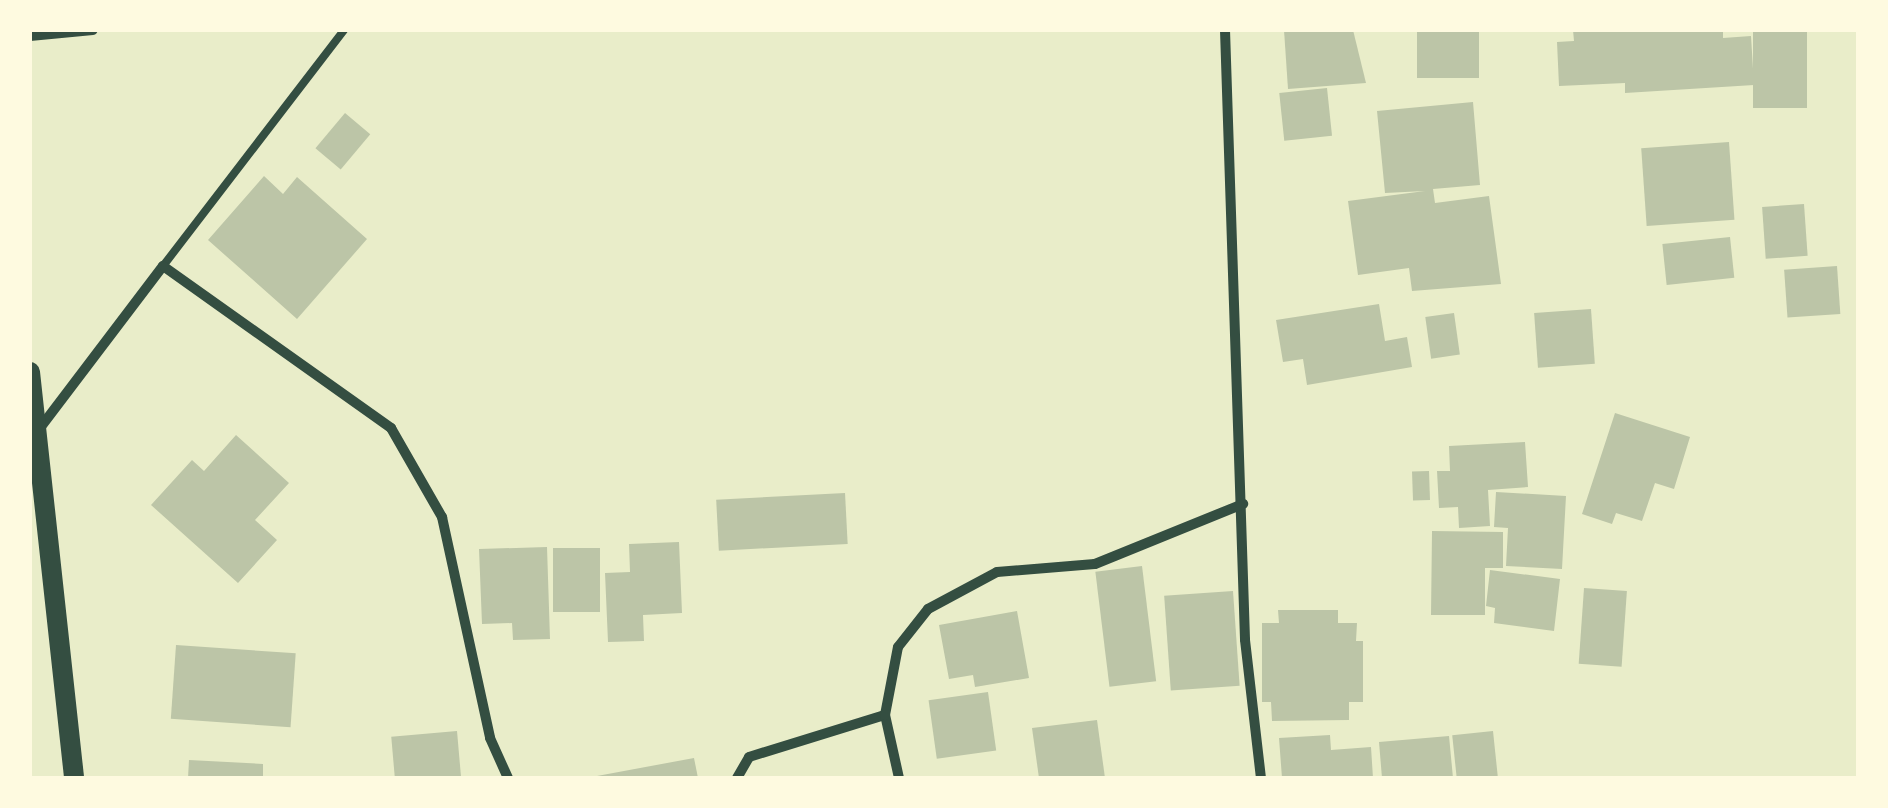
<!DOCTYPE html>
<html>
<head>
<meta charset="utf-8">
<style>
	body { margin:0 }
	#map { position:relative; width:1888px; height:808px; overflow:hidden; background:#e9edc9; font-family:"Fira Sans",sans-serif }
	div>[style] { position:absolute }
	.building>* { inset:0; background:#bcc5a7; transform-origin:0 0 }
	.service>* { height:8px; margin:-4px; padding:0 4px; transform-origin:4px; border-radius:4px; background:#344e41 }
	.minor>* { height:10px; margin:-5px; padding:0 5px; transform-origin:5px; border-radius:5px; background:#344e41 }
	.secondary>* { height:20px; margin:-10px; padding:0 10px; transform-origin:10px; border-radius:10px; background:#344e41 }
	span { translate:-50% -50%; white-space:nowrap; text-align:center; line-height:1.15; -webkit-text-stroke:8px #fefae0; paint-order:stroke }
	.frame { position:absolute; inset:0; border:32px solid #fefae0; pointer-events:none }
</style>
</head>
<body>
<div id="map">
	<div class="building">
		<i style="clip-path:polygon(1284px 30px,1353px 30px,1366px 83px,1288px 89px)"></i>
		<i style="left:1417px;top:30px;width:62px;height:48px"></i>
		<i style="clip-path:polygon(1573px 30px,1723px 30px,1723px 38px,1751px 36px,1754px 85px,1625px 93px,1625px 83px,1559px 86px,1557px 42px,1574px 41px)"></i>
		<i style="left:1753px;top:30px;width:54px;height:78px"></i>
		<i style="left:1327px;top:88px;width:48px;height:48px;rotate:84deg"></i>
		<i style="clip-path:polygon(1473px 102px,1480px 185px,1433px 189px,1435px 203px,1489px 196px,1501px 284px,1412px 291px,1409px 268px,1358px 275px,1348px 201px,1425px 191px,1385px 193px,1377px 111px)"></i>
		<i style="left:345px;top:113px;width:33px;height:46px;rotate:40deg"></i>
		<i style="left:1729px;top:142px;width:78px;height:88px;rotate:86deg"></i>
		<i style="clip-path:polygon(264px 176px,283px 194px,297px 177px,367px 239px,297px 319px,208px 240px)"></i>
		<i style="left:1804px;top:204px;width:52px;height:42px;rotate:86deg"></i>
		<i style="left:1730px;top:237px;width:41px;height:68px;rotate:84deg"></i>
		<i style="left:1837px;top:266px;width:48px;height:53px;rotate:86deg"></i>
		<i style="clip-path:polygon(1379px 304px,1385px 341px,1407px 337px,1412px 367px,1307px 385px,1303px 359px,1283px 362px,1276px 320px)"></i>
		<i style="left:1591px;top:309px;width:55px;height:57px;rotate:86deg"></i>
		<i style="left:1454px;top:313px;width:42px;height:29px;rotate:82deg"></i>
		<i style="clip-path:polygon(1615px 413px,1690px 437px,1674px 489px,1655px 483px,1642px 521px,1616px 513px,1612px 524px,1582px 514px)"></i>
		<i style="clip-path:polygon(236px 435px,289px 483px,255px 520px,277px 540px,238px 583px,151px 505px,192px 460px,204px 471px)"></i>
		<i style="clip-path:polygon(1525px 442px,1528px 487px,1488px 490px,1490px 526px,1459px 528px,1458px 507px,1439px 508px,1437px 471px,1450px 471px,1449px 446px)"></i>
		<i style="left:1429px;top:471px;width:29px;height:17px;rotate:88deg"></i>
		<i style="clip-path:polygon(1496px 492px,1566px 496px,1562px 569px,1506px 566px,1508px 528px,1494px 527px)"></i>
		<i style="left:845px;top:493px;width:51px;height:129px;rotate:87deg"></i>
		<i style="clip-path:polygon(1432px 531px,1503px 532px,1503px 568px,1485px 568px,1485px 615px,1431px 615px)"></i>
		<i style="clip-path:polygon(679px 542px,682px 613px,643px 615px,644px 641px,608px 642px,605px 573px,630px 572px,629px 544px)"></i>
		<i style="clip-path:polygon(547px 547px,550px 639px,513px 640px,512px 623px,482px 624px,479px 549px)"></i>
		<i style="left:600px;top:548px;width:64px;height:47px;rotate:90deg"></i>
		<i style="left:1142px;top:566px;width:116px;height:47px;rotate:83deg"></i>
		<i style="clip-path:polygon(1490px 570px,1560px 579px,1554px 631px,1494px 623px,1495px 608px,1486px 606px)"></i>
		<i style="left:1584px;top:588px;width:43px;height:76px;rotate:4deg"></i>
		<i style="left:1233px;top:591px;width:95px;height:69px;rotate:86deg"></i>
		<i style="clip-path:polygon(1278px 610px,1338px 610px,1338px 623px,1357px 623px,1356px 641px,1363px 641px,1363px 702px,1349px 702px,1349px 720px,1272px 721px,1271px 702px,1262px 702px,1262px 623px,1279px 623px)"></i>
		<i style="clip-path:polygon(1017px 611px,1029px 678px,975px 687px,973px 675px,949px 679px,939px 625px)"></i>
		<i style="left:176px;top:645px;width:120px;height:74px;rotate:4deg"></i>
		<i style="left:988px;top:692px;width:59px;height:60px;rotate:82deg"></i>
		<i style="clip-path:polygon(1097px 720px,1105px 778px,1039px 778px,1032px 728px)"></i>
		<i style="left:457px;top:731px;width:47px;height:66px;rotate:85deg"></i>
		<i style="left:1493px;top:731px;width:47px;height:41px;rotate:84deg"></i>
		<i style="clip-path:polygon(1330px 735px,1331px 750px,1371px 747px,1373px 778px,1282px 778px,1279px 738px)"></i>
		<i style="clip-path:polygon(1449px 736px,1453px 778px,1382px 778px,1379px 742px)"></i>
		<i style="clip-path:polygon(694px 758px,698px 778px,597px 778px,597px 776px)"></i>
		<i style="clip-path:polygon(189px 760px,263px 764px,263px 778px,188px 778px)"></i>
	</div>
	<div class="service">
		<i style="left:163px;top:266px;width:297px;rotate:-52.5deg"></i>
	</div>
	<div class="minor">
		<i style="left:1225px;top:30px;width:610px;rotate:88.12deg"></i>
		<i style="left:1245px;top:640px;width:139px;rotate:83.4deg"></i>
		<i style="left:30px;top:36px;width:63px;rotate:-5.4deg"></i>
		<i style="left:37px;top:432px;width:208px;rotate:-52.8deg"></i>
		<i style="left:163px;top:266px;width:280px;rotate:35.4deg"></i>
		<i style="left:391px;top:428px;width:103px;rotate:60.2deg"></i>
		<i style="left:442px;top:517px;width:226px;rotate:77.7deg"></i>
		<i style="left:490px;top:738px;width:44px;rotate:65.8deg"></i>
		<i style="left:737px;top:778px;width:24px;rotate:-60deg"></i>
		<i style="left:749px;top:757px;width:142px;rotate:-17.2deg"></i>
		<i style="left:899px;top:778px;width:65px;rotate:-102.5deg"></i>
		<i style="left:885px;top:715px;width:69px;rotate:-79.2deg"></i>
		<i style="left:898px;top:647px;width:48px;rotate:-51.7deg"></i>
		<i style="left:928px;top:609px;width:78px;rotate:-28.2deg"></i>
		<i style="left:997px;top:572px;width:98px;rotate:-4.7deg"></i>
		<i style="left:1095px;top:564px;width:160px;rotate:-22.1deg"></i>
	</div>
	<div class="secondary">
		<i style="left:30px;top:372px;width:408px;rotate:83.8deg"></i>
	</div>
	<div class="frame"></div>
</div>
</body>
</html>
